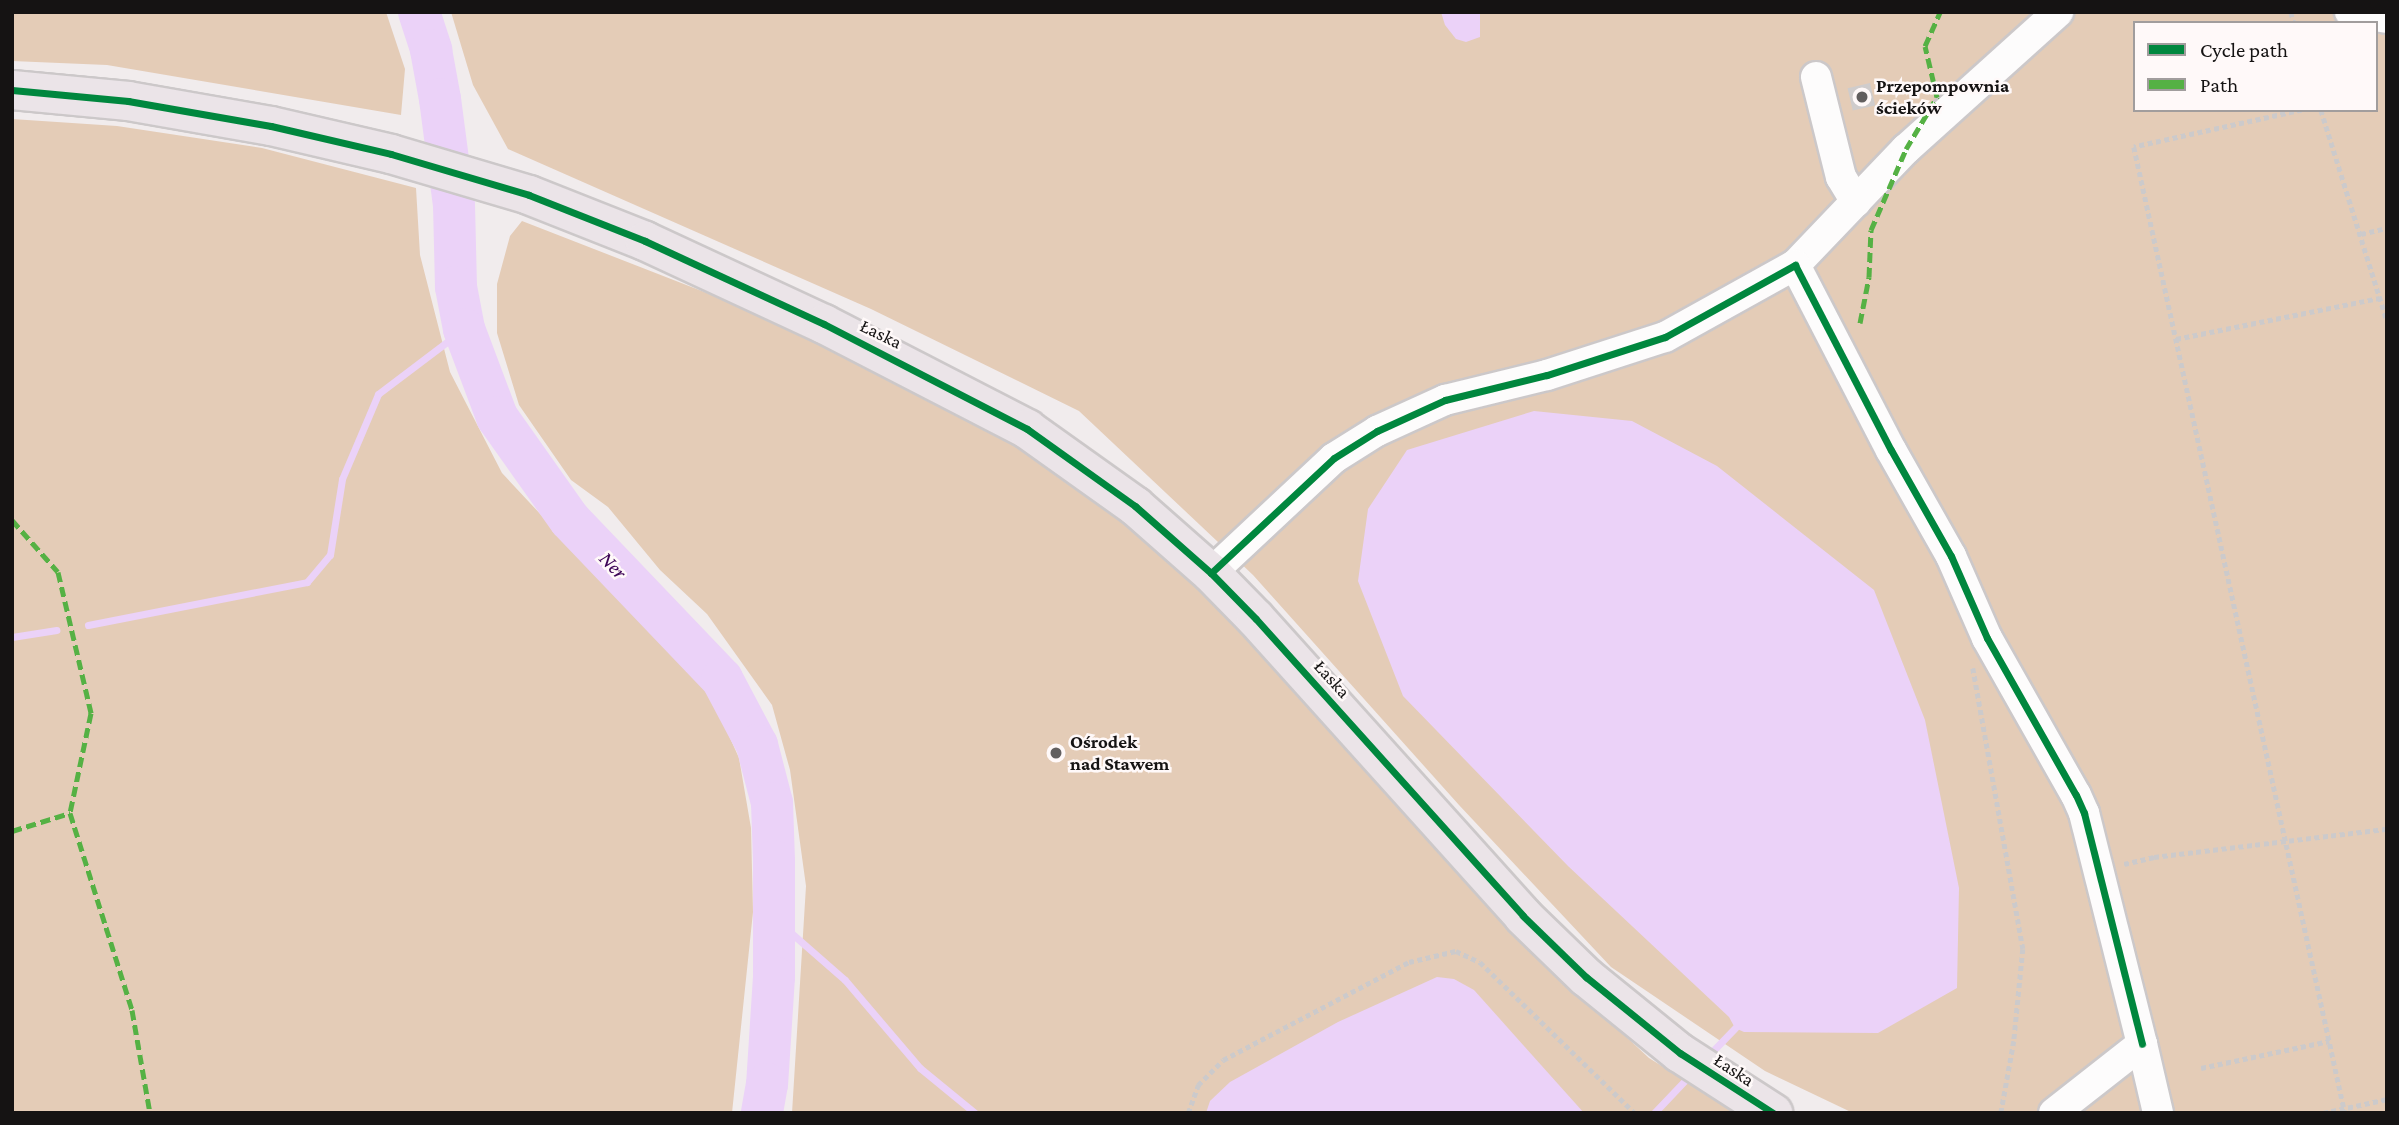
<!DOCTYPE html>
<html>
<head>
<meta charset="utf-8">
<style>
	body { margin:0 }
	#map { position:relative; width:2399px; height:1125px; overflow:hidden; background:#f1eced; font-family:"Crimson Pro",serif }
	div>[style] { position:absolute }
	.green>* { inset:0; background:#e4ccb7 }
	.water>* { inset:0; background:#ebd2f8 }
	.stream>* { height:7px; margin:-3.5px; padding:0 3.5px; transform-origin:3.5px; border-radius:3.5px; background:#ebd2f8 }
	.river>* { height:42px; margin:-21px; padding:0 21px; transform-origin:21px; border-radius:21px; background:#ebd2f8 }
	.building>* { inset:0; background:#cfcccc; transform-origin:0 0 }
	.path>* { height:4.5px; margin-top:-2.25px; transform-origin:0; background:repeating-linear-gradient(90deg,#cccacb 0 5px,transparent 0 8.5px) }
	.roads { filter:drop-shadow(2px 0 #ccc8c9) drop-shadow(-2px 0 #ccc8c9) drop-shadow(0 2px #ccc8c9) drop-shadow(0 -2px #ccc8c9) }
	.minor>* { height:30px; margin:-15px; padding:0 15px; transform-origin:15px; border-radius:15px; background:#fdfcfc }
	.major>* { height:38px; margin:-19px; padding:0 19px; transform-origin:19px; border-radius:19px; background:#ebe4e8 }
	.quiet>* { height:5px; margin-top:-2.5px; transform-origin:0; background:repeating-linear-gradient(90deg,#55b144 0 10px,transparent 0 15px) }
	.cycleway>* { height:7px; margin:-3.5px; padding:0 3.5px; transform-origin:3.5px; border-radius:3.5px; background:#00873e }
	.dots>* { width:19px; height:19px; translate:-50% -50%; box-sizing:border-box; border:4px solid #fff9f9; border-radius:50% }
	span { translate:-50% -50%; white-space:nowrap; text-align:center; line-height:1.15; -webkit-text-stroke:5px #fff9f9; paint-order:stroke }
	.poi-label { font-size:19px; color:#151313; font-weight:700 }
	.left { translate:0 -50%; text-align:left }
	.street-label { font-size:19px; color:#151313 }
	.water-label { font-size:21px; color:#3e0556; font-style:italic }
	.frame { position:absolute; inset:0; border:14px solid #151313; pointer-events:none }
	.legend { position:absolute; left:2133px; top:21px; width:245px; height:91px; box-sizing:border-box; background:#fff9f9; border:2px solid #a19d9d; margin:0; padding:9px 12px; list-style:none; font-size:21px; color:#151313 }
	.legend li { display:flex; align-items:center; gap:14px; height:35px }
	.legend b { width:35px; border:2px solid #a19d9d }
</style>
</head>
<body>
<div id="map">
	<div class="green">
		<i style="clip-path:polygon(12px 12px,386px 12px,405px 69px,401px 115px,107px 65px,12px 61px)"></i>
		<i style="clip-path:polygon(evenodd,451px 12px,2387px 12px,2387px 1113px,1853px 1113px,1765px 1071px,1611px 967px,1459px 805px,1253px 575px,1079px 411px,871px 309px,508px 149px,473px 85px,451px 12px,2135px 23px,2376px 23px,2376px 110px,2135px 110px,2135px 23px)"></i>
		<i style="clip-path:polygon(12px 119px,117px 126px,262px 148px,416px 188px,420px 255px,450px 372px,502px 473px,625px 605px,679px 652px,713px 700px,739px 758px,751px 828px,753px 912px,732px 1113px,12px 1113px)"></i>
		<i style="clip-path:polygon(522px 221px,779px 321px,962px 413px,1054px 468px,1157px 541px,1294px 679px,1536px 953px,1649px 1058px,1737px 1113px,792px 1113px,806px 886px,790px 770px,772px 705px,707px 614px,660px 570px,608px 507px,571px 480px,519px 405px,497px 333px,497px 284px,510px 236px)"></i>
	</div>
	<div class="water">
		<i style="clip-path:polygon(1441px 12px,1480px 12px,1480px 37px,1466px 42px,1456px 39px,1445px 25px)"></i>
		<i style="clip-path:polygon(1534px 411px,1632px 421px,1717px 466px,1874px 590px,1925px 720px,1959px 888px,1957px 988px,1878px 1033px,1744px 1032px,1735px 1028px,1729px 1017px,1568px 866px,1403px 696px,1358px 581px,1368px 509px,1407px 450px)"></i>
		<i style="clip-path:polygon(1437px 977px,1454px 979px,1474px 990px,1584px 1113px,1206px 1113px,1210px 1101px,1230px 1082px,1338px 1022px)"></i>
	</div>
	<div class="stream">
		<i style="left:88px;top:625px;width:223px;rotate:-11.1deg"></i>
		<i style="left:307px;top:582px;width:35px;rotate:-50deg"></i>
		<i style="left:330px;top:555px;width:77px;rotate:-81deg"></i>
		<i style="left:342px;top:479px;width:92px;rotate:-67deg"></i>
		<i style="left:378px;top:394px;width:108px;rotate:-37.1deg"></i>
		<i style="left:12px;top:637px;width:45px;rotate:-9deg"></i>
		<i style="left:774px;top:918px;width:94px;rotate:41.1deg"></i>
		<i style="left:845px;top:980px;width:116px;rotate:49.6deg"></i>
		<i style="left:920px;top:1068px;width:71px;rotate:39.3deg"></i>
		<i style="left:1706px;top:1058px;width:42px;rotate:-46deg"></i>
		<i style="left:1654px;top:1113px;width:54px;rotate:-46.5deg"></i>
	</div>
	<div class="river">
		<i style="left:419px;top:12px;width:40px;rotate:72deg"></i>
		<i style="left:431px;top:50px;width:50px;rotate:79.6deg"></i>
		<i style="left:440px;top:99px;width:107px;rotate:82.5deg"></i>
		<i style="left:454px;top:205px;width:82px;rotate:88.6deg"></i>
		<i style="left:456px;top:287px;width:43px;rotate:79.2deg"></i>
		<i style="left:464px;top:329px;width:94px;rotate:69.4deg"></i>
		<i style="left:497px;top:417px;width:126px;rotate:54.7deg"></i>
		<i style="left:570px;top:520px;width:220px;rotate:46.3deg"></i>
		<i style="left:722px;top:679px;width:75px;rotate:62.1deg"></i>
		<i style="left:757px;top:745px;width:60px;rotate:75.5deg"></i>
		<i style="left:772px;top:803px;width:58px;rotate:88deg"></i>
		<i style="left:774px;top:861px;width:116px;rotate:90deg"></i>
		<i style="left:774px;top:977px;width:107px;rotate:93.7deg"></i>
		<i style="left:767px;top:1084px;width:29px;rotate:100deg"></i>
	</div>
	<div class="building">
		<i style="left:1870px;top:83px;width:23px;height:23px;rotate:77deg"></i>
	</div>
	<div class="path">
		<i style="left:2291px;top:12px;width:11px;rotate:75deg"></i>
		<i style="left:2302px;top:110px;width:172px;rotate:167.6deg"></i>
		<i style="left:2134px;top:147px;width:989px;rotate:77.68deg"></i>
		<i style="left:2321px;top:110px;width:221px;rotate:72.6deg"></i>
		<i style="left:2361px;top:234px;width:27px;rotate:-13deg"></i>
		<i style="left:2176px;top:339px;width:208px;rotate:-11.4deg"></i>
		<i style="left:1973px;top:668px;width:285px;rotate:79.9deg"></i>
		<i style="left:2023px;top:949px;width:92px;rotate:95.6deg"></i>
		<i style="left:2014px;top:1041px;width:73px;rotate:100.2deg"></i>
		<i style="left:2124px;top:864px;width:31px;rotate:-13deg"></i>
		<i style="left:2154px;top:857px;width:235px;rotate:-6.9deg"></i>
		<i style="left:2201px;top:1068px;width:131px;rotate:-11.9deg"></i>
		<i style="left:1188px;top:1113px;width:30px;rotate:-70deg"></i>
		<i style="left:1198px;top:1085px;width:35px;rotate:-45deg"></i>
		<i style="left:1223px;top:1060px;width:210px;rotate:-27.8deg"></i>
		<i style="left:1409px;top:962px;width:48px;rotate:-13.2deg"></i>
		<i style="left:1456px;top:951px;width:26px;rotate:25deg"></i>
		<i style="left:1480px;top:962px;width:216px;rotate:44.3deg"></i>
		<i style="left:2323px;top:1113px;width:66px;rotate:-12.3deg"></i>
	</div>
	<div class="roads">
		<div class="minor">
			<i style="left:2350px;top:12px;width:37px;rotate:9deg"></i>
			<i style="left:1816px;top:77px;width:103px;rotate:76deg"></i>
			<i style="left:1841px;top:177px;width:29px;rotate:59deg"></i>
			<i style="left:1795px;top:265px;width:161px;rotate:-46.3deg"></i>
			<i style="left:1906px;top:149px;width:205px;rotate:-42deg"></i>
			<i style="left:1211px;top:573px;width:168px;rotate:-43.1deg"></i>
			<i style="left:1334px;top:458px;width:51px;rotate:-32.1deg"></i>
			<i style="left:1377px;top:431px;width:75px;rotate:-24.5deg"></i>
			<i style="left:1445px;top:400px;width:105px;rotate:-13.8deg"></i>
			<i style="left:1547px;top:375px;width:124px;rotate:-17.9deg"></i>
			<i style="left:1665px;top:337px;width:149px;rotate:-29deg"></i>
			<i style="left:1795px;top:265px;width:208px;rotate:62.6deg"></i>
			<i style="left:1891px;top:450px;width:122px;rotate:60.5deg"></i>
			<i style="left:1951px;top:556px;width:90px;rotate:66.3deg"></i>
			<i style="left:1987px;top:638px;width:180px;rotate:60.5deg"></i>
			<i style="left:2076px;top:795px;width:20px;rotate:66deg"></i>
			<i style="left:2084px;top:813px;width:238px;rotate:75.9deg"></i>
			<i style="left:2054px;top:1113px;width:112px;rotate:-38.1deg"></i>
			<i style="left:2142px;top:1044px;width:71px;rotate:76.9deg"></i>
		</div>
		<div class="major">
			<i style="left:12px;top:90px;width:117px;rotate:5.4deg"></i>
			<i style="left:128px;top:101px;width:145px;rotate:9.9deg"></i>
			<i style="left:271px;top:126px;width:123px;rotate:13.1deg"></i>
			<i style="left:391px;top:154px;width:144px;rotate:16.5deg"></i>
			<i style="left:529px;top:195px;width:125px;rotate:21.6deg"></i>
			<i style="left:645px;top:241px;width:197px;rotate:24.9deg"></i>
			<i style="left:824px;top:324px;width:229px;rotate:27.3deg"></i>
			<i style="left:1027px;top:429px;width:133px;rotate:35.5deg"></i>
			<i style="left:1135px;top:506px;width:101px;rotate:41.4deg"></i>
			<i style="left:1211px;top:573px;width:64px;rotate:45.6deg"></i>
			<i style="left:1256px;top:619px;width:399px;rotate:48deg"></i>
			<i style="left:1523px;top:916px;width:88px;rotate:44.1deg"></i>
			<i style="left:1586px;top:977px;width:121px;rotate:39deg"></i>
			<i style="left:1680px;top:1053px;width:111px;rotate:32.8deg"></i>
		</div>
	</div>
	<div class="quiet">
		<i style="left:1860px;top:323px;width:47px;rotate:-78.9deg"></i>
		<i style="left:1869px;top:277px;width:47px;rotate:-87.6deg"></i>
		<i style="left:1871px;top:230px;width:88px;rotate:-66.6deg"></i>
		<i style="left:1906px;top:149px;width:61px;rotate:-59.2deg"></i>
		<i style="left:1937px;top:97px;width:52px;rotate:-103.2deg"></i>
		<i style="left:1925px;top:46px;width:37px;rotate:-66deg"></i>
		<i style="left:12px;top:520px;width:69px;rotate:48.5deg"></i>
		<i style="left:58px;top:572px;width:145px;rotate:76.8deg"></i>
		<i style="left:91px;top:713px;width:102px;rotate:101.9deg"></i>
		<i style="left:70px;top:813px;width:207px;rotate:72.5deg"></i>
		<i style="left:132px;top:1010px;width:105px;rotate:80.1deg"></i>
		<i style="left:12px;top:831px;width:61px;rotate:-17.2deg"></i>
	</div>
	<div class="cycleway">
		<i style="left:12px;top:90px;width:117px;rotate:5.4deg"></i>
		<i style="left:128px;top:101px;width:145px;rotate:9.9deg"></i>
		<i style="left:271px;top:126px;width:123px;rotate:13.1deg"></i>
		<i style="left:391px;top:154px;width:144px;rotate:16.5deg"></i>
		<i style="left:529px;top:195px;width:125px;rotate:21.6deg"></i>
		<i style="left:645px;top:241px;width:197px;rotate:24.9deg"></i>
		<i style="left:824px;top:324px;width:229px;rotate:27.3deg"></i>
		<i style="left:1027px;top:429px;width:133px;rotate:35.5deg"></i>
		<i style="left:1135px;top:506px;width:101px;rotate:41.4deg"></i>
		<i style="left:1211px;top:573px;width:64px;rotate:45.6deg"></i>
		<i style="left:1256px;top:619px;width:399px;rotate:48deg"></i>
		<i style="left:1523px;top:916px;width:88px;rotate:44.1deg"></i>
		<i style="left:1586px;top:977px;width:121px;rotate:39deg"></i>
		<i style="left:1680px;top:1053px;width:111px;rotate:32.8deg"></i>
		<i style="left:1211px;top:573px;width:168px;rotate:-43.1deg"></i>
		<i style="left:1334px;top:458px;width:51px;rotate:-32.1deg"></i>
		<i style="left:1377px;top:431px;width:75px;rotate:-24.5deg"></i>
		<i style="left:1445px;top:400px;width:105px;rotate:-13.8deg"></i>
		<i style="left:1547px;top:375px;width:124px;rotate:-17.9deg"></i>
		<i style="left:1665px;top:337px;width:149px;rotate:-29deg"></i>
		<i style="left:1795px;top:265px;width:208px;rotate:62.6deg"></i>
		<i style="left:1891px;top:450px;width:122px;rotate:60.5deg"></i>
		<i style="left:1951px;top:556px;width:90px;rotate:66.3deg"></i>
		<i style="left:1987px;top:638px;width:180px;rotate:60.5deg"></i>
		<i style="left:2076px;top:795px;width:20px;rotate:66deg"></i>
		<i style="left:2084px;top:813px;width:238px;rotate:75.9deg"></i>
	</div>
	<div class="dots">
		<i style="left:1862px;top:97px;background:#625f5f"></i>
		<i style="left:1056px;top:753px;background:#625f5f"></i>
	</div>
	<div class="poi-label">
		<span class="left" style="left:1876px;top:97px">Przepompownia<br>ścieków</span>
		<span class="left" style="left:1070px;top:753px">Ośrodek<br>nad Stawem</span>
	</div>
	<div class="street-label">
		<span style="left:881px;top:334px;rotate:26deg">Łaska</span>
		<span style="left:1332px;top:679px;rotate:48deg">Łaska</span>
		<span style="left:1734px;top:1070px;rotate:33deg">Łaska</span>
	</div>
	<div class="water-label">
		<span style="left:613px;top:565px;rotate:46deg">Ner</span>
	</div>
	<div class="frame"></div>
	<ul class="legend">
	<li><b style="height:9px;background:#00873e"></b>Cycle path</li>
	<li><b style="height:9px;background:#55b144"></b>Path</li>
	</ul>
</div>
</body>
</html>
